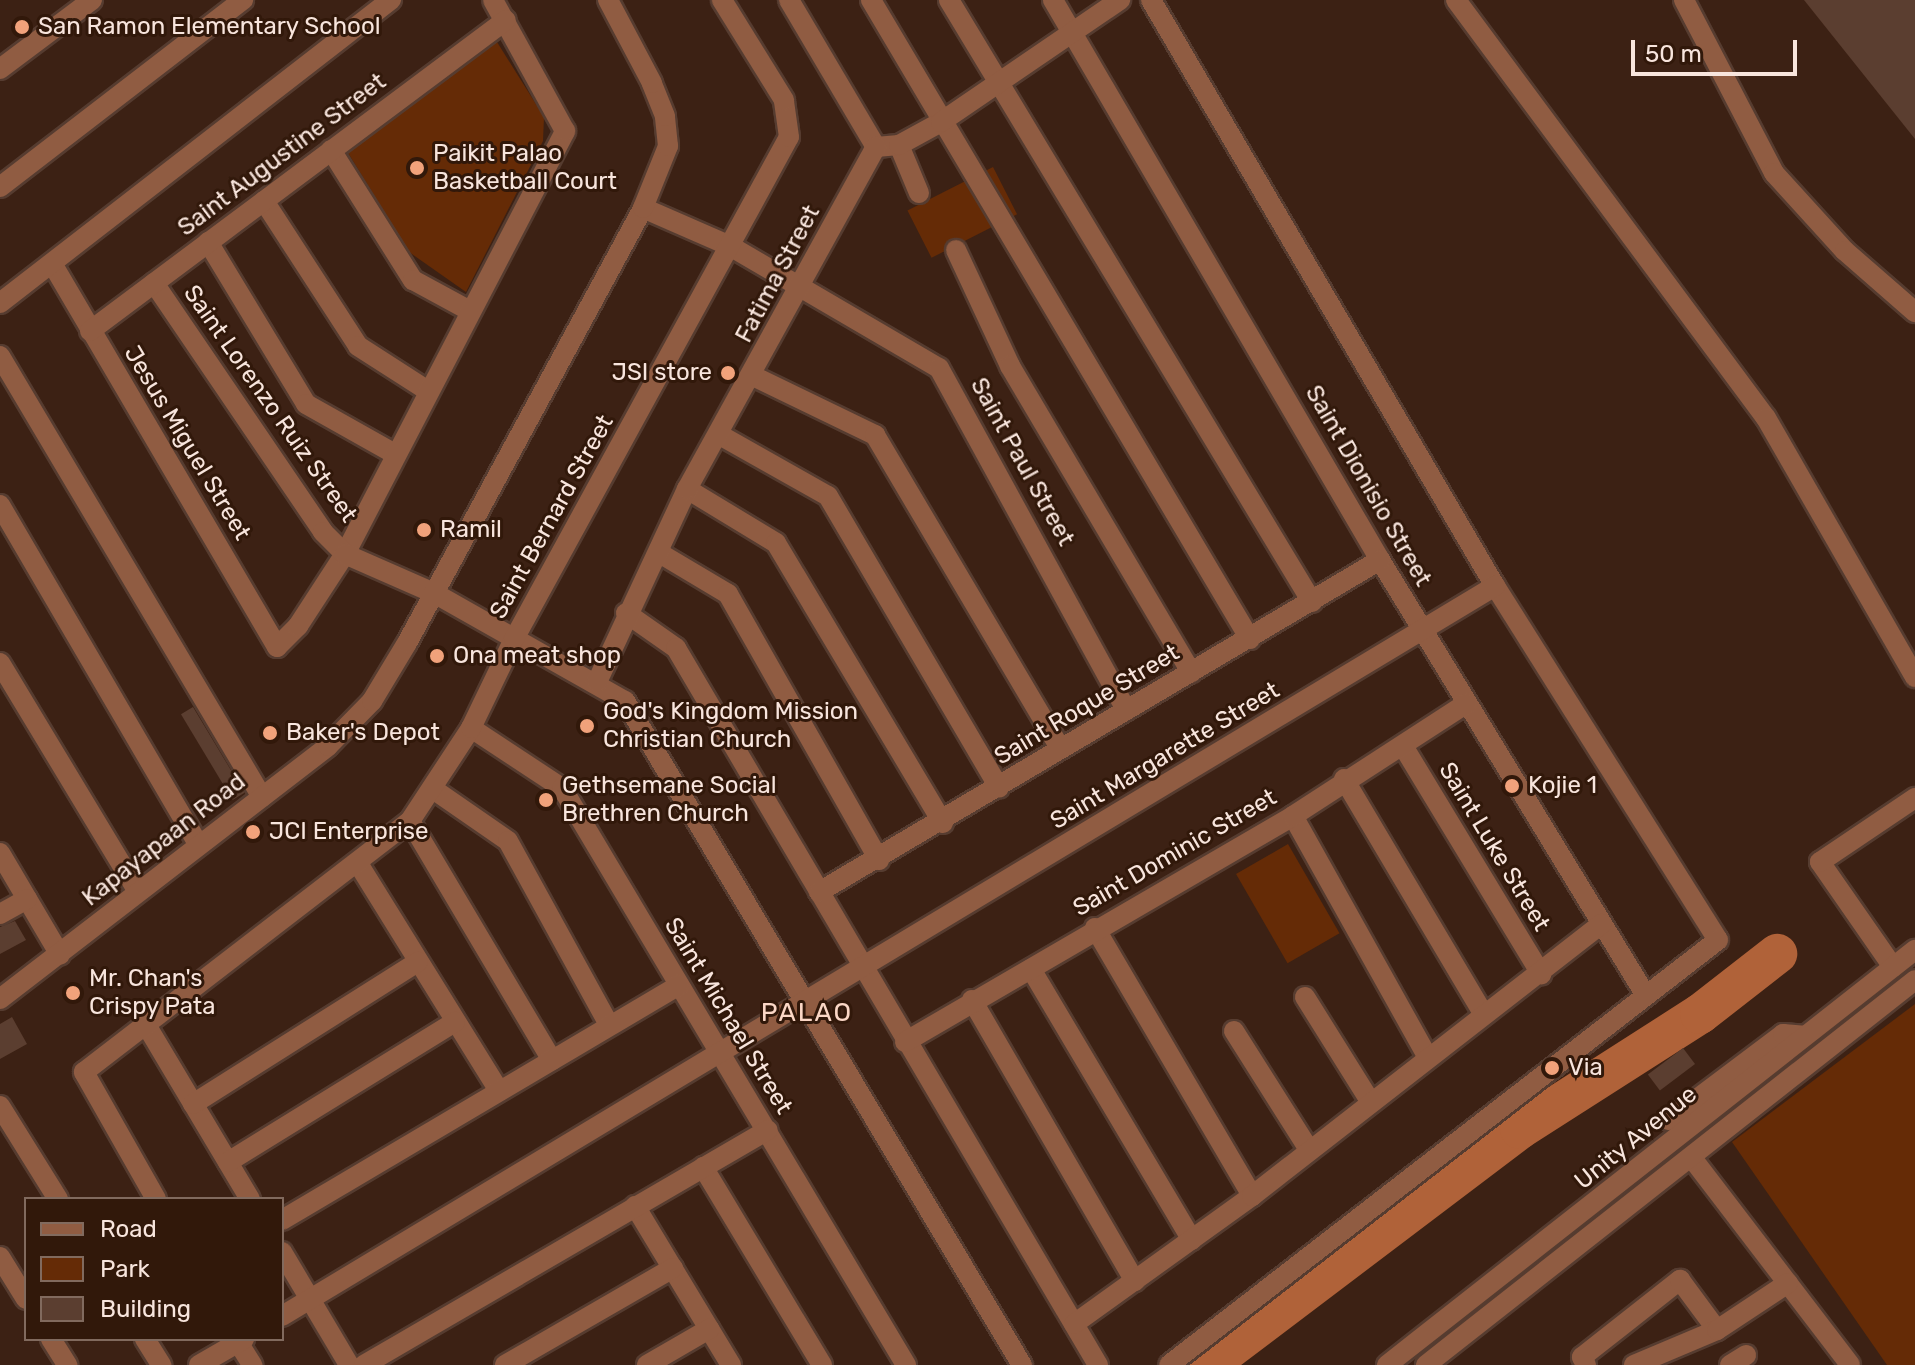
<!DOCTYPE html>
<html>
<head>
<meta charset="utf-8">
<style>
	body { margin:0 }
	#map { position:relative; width:1915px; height:1365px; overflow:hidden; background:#3c2114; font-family:Rubik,sans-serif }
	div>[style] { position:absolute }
	.green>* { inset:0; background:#652b06; transform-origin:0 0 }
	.river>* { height:40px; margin:-20px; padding:0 20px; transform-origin:20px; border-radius:20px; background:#b06239 }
	.building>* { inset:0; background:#5b3e30; transform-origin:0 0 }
	.roads { filter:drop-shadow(2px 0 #563c30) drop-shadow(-2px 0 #563c30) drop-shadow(0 2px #563c30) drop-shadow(0 -2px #563c30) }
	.minor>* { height:20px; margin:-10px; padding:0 10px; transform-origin:10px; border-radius:10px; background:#905c42 }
	.dots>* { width:22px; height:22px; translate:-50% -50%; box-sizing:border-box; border:4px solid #31180a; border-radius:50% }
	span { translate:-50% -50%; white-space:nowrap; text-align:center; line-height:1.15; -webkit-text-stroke:6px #31180a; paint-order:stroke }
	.poi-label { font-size:24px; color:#f8e5dd }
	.left { translate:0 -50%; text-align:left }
	.right { translate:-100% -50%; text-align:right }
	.street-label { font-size:24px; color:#f8e5dd }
	.neighbourhood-label { font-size:26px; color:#fbd7c6; letter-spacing:2px }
	.legend { position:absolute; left:24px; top:1197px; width:260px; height:144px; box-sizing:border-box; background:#31180a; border:2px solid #816a5e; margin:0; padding:10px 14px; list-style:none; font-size:24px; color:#f8e5dd }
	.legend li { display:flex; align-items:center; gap:16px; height:40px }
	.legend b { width:40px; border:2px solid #816a5e }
	.scale { position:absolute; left:1631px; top:40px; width:166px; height:36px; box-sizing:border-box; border:4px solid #f8e5dd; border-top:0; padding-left:10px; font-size:24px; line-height:28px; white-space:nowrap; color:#f8e5dd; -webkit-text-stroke:6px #31180a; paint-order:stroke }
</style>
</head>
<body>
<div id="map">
	<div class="green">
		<i style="clip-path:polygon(497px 42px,544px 117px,543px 141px,466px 292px,409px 252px,345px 148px)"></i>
		<i style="left:993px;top:167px;width:53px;height:96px;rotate:63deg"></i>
		<i style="left:1288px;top:844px;width:103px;height:60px;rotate:60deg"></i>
		<i style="clip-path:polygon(1915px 1004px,1915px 1365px,1887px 1365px,1732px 1142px)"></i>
	</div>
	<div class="river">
		<i style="left:1208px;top:1365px;width:391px;rotate:-37.1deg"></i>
		<i style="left:1520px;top:1129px;width:214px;rotate:-32.6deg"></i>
		<i style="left:1700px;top:1014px;width:98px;rotate:-37.9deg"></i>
	</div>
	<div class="building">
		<i style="clip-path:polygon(1804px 0,1915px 0,1915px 139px)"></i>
		<i style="left:193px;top:707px;width:100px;height:14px;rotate:59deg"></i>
		<i style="clip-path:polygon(15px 921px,26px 940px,0 954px,0 927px)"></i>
		<i style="clip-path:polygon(12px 1017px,27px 1044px,0 1059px,0 1024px)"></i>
		<i style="left:1683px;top:1048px;width:20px;height:44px;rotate:53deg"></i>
	</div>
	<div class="roads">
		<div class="minor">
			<i style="left:789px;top:0;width:171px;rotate:59.4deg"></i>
			<i style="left:871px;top:0;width:743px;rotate:59.33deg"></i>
			<i style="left:949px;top:0;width:703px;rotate:58.91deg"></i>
			<i style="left:1053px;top:0;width:648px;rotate:59.72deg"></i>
			<i style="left:1380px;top:560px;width:509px;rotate:58.59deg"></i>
			<i style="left:1151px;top:0;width:680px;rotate:59.59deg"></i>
			<i style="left:1495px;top:586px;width:418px;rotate:57.8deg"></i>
			<i style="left:1718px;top:940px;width:694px;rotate:142.26deg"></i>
			<i style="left:1456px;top:0;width:520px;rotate:53.44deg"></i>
			<i style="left:1766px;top:418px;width:299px;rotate:60.1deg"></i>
			<i style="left:1684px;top:0;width:195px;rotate:62.5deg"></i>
			<i style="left:1774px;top:173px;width:105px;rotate:47.7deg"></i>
			<i style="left:1845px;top:251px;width:93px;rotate:41.1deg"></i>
			<i style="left:0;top:69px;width:115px;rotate:-36.9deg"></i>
			<i style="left:899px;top:145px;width:52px;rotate:67.4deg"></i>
			<i style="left:876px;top:147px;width:23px;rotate:-5deg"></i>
			<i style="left:899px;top:145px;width:48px;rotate:-28.7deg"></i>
			<i style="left:941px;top:122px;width:217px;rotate:-34.3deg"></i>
			<i style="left:331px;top:150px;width:154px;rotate:57.8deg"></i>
			<i style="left:413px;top:280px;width:65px;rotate:28.5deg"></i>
			<i style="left:0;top:187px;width:307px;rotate:-37.6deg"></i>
			<i style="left:264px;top:201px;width:173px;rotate:57deg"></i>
			<i style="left:358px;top:346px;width:83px;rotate:32.7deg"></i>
			<i style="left:643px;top:208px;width:95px;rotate:23.6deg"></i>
			<i style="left:730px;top:246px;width:242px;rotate:30.3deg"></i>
			<i style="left:939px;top:368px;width:390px;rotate:61.3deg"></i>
			<i style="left:208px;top:242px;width:189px;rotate:58.8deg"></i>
			<i style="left:306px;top:404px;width:102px;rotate:29.3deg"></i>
			<i style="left:956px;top:250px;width:128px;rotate:65deg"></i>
			<i style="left:1010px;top:366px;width:356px;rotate:59.4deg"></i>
			<i style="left:53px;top:265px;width:443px;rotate:59.6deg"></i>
			<i style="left:277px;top:647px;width:30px;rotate:-45deg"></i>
			<i style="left:298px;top:626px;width:86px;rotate:-56.9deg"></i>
			<i style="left:345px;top:554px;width:477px;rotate:-62.5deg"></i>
			<i style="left:565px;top:131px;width:149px;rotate:-118.8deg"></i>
			<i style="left:154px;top:283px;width:301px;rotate:55.8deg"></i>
			<i style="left:323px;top:532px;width:31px;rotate:45deg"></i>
			<i style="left:345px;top:554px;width:97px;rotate:23.7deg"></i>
			<i style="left:434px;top:593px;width:219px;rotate:29.5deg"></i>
			<i style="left:625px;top:701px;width:774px;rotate:59.13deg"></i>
			<i style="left:0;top:303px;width:495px;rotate:-37.8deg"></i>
			<i style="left:90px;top:331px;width:519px;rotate:-36.78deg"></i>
			<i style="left:0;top:356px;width:513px;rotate:59.29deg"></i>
			<i style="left:753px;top:376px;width:136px;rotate:25.8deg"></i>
			<i style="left:875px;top:435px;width:364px;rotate:59.4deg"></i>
			<i style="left:718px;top:434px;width:126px;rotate:29.4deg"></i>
			<i style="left:828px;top:496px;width:338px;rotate:59.6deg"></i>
			<i style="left:687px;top:489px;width:104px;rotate:31.2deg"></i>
			<i style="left:776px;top:543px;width:326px;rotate:59.2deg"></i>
			<i style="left:0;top:505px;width:393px;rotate:59.7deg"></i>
			<i style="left:661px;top:554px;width:78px;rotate:30.8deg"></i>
			<i style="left:728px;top:594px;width:306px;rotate:60.4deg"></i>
			<i style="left:626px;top:613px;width:61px;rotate:35deg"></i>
			<i style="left:676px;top:648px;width:832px;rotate:59.52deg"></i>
			<i style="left:0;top:663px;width:267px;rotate:58.9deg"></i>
			<i style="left:597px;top:682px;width:213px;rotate:-65deg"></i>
			<i style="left:687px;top:489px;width:391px;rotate:-61.1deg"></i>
			<i style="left:471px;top:728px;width:109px;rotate:33.4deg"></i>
			<i style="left:562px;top:788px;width:672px;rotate:59.2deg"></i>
			<i style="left:1403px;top:746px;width:267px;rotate:58.8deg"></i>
			<i style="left:1344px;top:779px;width:274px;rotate:59.3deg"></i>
			<i style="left:433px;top:789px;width:91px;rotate:34.7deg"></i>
			<i style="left:508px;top:841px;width:210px;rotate:61.2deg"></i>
			<i style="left:1293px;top:816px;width:275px;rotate:60.8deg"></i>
			<i style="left:410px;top:821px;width:278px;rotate:59.3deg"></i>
			<i style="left:0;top:853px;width:118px;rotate:59.5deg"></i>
			<i style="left:359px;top:865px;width:266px;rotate:58.2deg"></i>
			<i style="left:819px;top:892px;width:652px;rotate:-30.62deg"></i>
			<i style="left:0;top:914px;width:31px;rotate:-29deg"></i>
			<i style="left:1095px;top:928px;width:311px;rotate:59.6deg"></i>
			<i style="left:1893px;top:967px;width:128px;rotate:-124.8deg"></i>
			<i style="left:1820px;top:862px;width:115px;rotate:-34deg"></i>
			<i style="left:1031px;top:969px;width:315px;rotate:59.3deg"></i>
			<i style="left:1305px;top:997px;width:123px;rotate:58deg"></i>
			<i style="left:0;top:999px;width:414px;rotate:-37.6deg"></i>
			<i style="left:328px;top:746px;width:63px;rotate:-45.6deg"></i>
			<i style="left:372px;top:701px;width:68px;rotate:-58.9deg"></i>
			<i style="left:407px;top:643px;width:495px;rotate:-61.5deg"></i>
			<i style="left:643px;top:208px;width:67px;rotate:-68deg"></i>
			<i style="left:668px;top:146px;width:30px;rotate:-96deg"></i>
			<i style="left:665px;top:116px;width:35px;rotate:-112deg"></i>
			<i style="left:652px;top:83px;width:94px;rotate:-117.9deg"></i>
			<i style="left:972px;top:1000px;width:325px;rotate:59.9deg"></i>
			<i style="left:145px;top:1023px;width:205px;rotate:59.2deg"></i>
			<i style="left:1234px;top:1031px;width:138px;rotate:57.7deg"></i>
			<i style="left:905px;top:1042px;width:449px;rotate:-30.2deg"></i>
			<i style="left:1293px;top:816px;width:207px;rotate:-33deg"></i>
			<i style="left:193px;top:1104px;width:266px;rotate:-32.3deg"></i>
			<i style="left:0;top:1106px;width:110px;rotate:58.1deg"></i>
			<i style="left:1669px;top:1120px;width:143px;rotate:-37deg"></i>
			<i style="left:1783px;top:1034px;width:21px;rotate:5deg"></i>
			<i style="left:1692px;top:1158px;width:260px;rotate:52.6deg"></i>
			<i style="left:228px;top:1162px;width:267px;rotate:-31.7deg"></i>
			<i style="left:703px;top:1167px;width:231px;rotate:59deg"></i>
			<i style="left:156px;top:1199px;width:146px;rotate:-119.6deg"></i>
			<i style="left:84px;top:1072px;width:411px;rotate:-37.6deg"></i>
			<i style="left:410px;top:821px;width:111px;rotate:-56.7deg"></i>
			<i style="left:471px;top:728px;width:99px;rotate:-64.2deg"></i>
			<i style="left:514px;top:639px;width:572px;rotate:-61.29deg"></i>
			<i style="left:789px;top:137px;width:37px;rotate:-98deg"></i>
			<i style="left:784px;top:100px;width:118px;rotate:-121.8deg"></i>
			<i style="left:635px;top:1206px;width:186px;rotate:58.9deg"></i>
			<i style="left:282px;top:1220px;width:461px;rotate:-30.6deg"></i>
			<i style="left:282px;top:1252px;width:131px;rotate:59.3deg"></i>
			<i style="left:0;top:1257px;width:49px;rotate:58.2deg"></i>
			<i style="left:282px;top:1316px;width:1416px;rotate:-31.04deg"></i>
			<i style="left:1074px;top:1324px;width:219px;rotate:-35.7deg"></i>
			<i style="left:1252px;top:1196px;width:443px;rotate:-37.9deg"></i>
			<i style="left:51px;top:1339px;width:31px;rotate:58deg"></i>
			<i style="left:145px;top:1339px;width:31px;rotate:58deg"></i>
			<i style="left:236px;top:1339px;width:31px;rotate:58deg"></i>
			<i style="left:199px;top:1365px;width:52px;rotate:-30deg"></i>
			<i style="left:364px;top:1365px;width:467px;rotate:-30.2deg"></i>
			<i style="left:505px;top:1365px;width:194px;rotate:-30deg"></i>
			<i style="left:647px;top:1365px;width:72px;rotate:-30.1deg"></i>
			<i style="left:1387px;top:1365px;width:672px;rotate:-38.17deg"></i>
			<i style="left:1426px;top:1365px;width:622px;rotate:-38.21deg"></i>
			<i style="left:1586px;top:1365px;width:9px;rotate:-117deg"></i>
			<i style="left:1582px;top:1357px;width:125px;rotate:-38.2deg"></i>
			<i style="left:1680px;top:1280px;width:62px;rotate:53.5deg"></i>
			<i style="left:1634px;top:1365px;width:90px;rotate:-22.9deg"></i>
			<i style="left:1717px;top:1330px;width:85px;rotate:-33.5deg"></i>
			<i style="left:1730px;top:1365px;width:19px;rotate:-32deg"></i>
		</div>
	</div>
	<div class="dots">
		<i style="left:22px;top:27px;background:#f1a27b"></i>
		<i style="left:417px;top:168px;background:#f1a27b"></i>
		<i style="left:728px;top:373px;background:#f1a27b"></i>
		<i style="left:424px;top:530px;background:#f1a27b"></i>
		<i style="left:437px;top:656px;background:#f1a27b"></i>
		<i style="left:587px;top:726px;background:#f1a27b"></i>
		<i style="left:270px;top:733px;background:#f1a27b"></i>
		<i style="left:1512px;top:786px;background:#f1a27b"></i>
		<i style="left:546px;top:800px;background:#f1a27b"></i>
		<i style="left:253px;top:832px;background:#f1a27b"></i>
		<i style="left:73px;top:993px;background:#f1a27b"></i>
		<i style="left:1552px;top:1068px;background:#f1a27b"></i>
	</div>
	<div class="poi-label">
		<span class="left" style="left:38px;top:27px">San Ramon Elementary School</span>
		<span class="left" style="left:433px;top:168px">Paikit Palao<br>Basketball Court</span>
		<span class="right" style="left:712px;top:373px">JSI store</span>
		<span class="left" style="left:440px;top:530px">Ramil</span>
		<span class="left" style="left:453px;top:656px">Ona meat shop</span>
		<span class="left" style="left:603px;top:726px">God's Kingdom Mission<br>Christian Church</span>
		<span class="left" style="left:286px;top:733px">Baker's Depot</span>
		<span class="left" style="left:562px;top:800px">Gethsemane Social<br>Brethren Church</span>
		<span class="left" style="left:1528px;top:786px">Kojie 1</span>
		<span class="left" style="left:269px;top:832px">JCI Enterprise</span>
		<span class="left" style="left:89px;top:993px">Mr. Chan's<br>Crispy Pata</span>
		<span class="left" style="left:1568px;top:1068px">Via</span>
	</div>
	<div class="street-label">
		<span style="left:282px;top:155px;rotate:-37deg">Saint Augustine Street</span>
		<span style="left:778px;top:274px;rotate:-62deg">Fatima Street</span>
		<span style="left:270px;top:404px;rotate:55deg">Saint Lorenzo Ruiz Street</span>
		<span style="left:187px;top:443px;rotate:59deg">Jesus Miguel Street</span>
		<span style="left:1022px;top:462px;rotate:61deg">Saint Paul Street</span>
		<span style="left:1368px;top:486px;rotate:60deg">Saint Dionisio Street</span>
		<span style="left:552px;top:517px;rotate:-61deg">Saint Bernard Street</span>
		<span style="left:1087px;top:705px;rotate:-31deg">Saint Roque Street</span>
		<span style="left:1165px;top:756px;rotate:-31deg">Saint Margarette Street</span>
		<span style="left:164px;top:840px;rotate:-38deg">Kapayapaan Road</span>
		<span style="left:1494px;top:847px;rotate:59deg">Saint Luke Street</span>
		<span style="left:1175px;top:853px;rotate:-30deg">Saint Dominic Street</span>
		<span style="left:728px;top:1016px;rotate:59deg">Saint Michael Street</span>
		<span style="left:1636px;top:1138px;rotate:-39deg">Unity Avenue</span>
	</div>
	<div class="neighbourhood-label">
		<span style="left:807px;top:1013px">PALAO</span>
	</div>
	<ul class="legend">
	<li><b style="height:10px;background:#905c42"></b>Road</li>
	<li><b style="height:22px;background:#652b06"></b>Park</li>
	<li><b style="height:22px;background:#5b3e30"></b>Building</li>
	</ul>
	<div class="scale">50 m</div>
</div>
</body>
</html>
